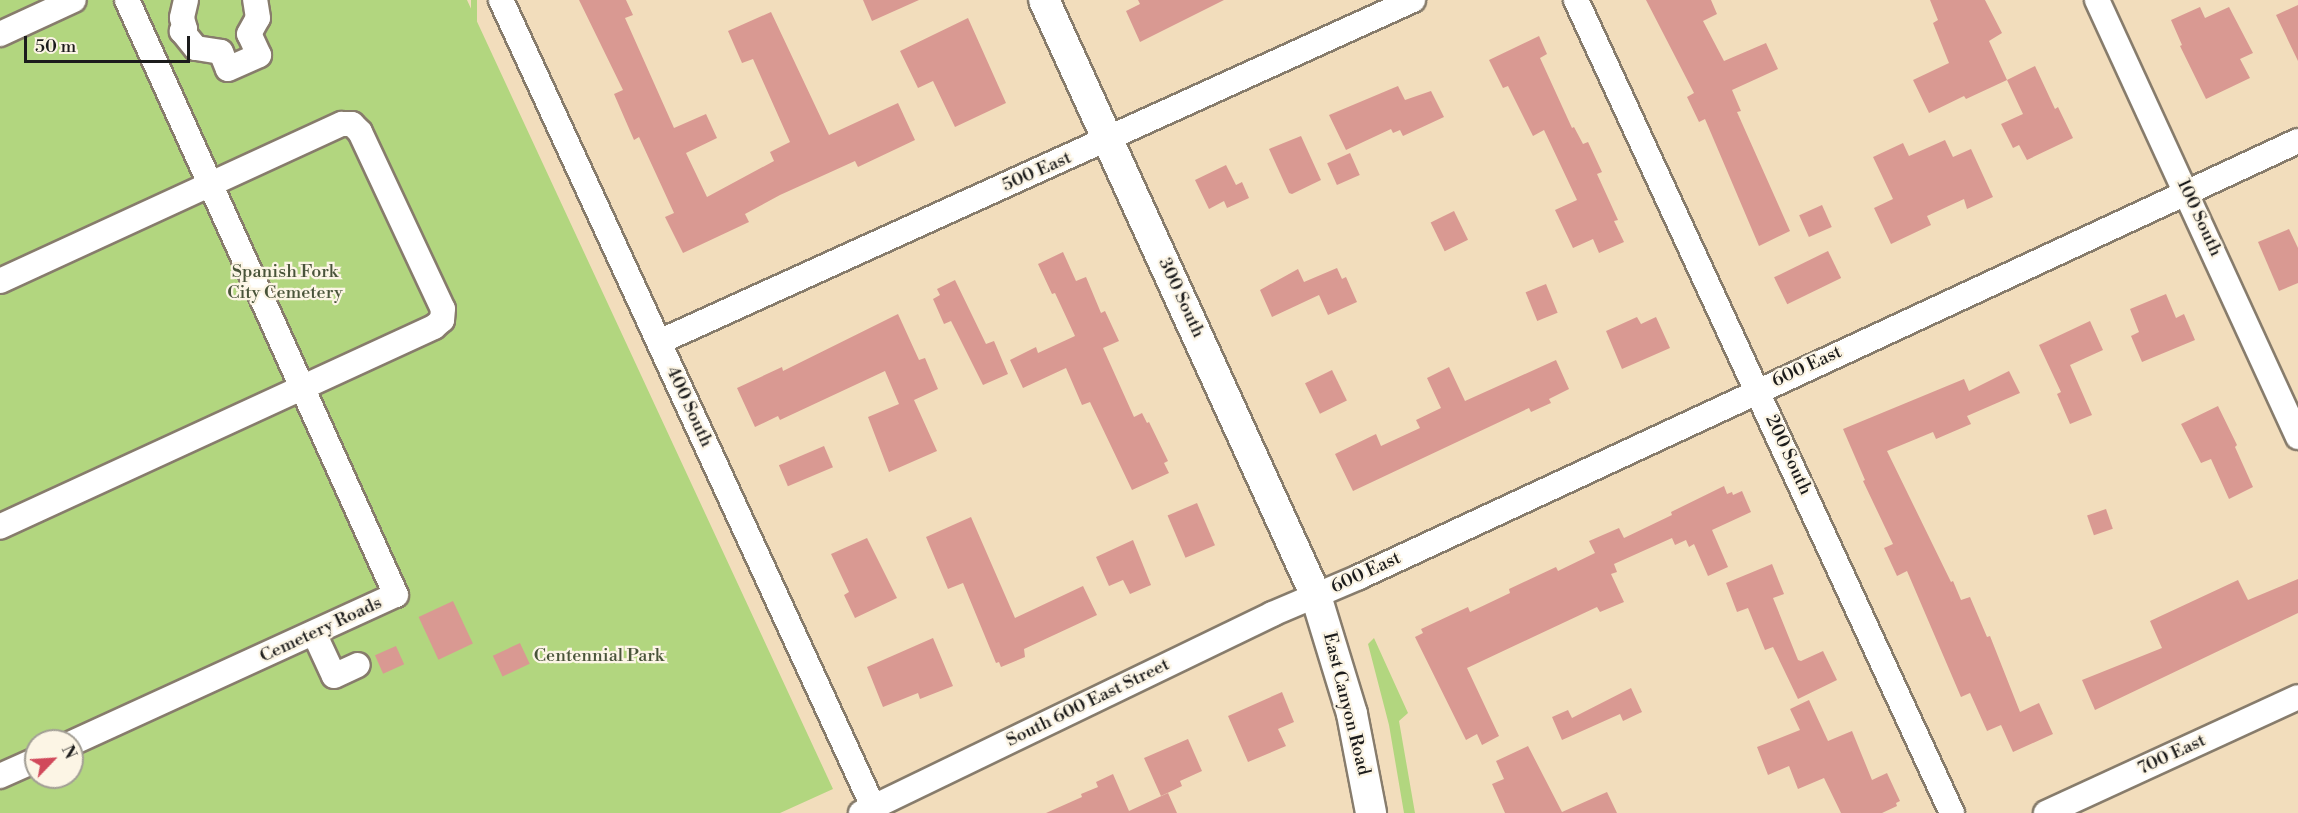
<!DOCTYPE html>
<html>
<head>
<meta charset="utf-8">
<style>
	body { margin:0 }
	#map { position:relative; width:2298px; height:813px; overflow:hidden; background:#f2ddbc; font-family:"Libre Bodoni",serif }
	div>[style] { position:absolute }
	.green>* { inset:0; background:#b2d67f; transform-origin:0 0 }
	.building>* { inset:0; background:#d99992; transform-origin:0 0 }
	.roads { filter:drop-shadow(2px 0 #877c6c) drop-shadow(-2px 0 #877c6c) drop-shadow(0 2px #877c6c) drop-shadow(0 -2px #877c6c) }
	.minor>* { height:24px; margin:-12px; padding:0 12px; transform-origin:12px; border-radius:12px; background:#fff }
	.major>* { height:30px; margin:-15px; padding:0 15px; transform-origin:15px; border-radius:15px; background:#fff }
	span { translate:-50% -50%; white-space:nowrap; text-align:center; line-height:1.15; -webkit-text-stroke:4.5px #fcf5e5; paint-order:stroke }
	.street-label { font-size:18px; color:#1c1c1c }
	.park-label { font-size:18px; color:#49543a }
	.north { position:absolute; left:24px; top:729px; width:60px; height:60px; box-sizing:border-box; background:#fcf5e5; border:2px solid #a29e95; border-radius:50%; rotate:65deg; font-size:16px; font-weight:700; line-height:24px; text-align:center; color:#1c1c1c }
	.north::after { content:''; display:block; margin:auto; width:21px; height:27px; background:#d1495b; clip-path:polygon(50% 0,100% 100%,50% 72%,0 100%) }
	.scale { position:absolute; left:24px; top:36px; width:166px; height:27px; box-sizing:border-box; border:3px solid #1c1c1c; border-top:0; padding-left:8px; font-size:18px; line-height:21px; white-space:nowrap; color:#1c1c1c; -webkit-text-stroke:4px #fcf5e5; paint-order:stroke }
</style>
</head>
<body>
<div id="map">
	<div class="green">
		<i style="clip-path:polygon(evenodd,0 0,467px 0,833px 789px,780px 813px,0 813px,0 0,36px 741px,72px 741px,72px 777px,36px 777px,36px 741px)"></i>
		<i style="left:471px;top:0;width:6px;height:424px"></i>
		<i style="clip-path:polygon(1374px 638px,1408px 713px,1399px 721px,1415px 813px,1404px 813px,1389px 725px,1368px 644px)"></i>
	</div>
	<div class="building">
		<i style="clip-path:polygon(579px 0,626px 0,633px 15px,625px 18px,674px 128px,706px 114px,717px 138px,686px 153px,707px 197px,774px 161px,770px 152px,790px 142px,753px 59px,742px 63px,728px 31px,771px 12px,829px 135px,898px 103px,915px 140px,858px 167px,855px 161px,780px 195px,745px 214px,749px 222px,683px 253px,665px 217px,674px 213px,639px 137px,634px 140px,614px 94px,623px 90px)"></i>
		<i style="clip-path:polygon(863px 0,919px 0,872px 21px)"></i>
		<i style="clip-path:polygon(1138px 0,1224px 0,1140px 42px,1126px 11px,1140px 4px)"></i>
		<i style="clip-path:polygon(1646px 0,1711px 0,1717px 14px,1703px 21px,1724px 61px,1766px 43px,1778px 69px,1732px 90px,1741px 111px,1737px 112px,1790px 231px,1759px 246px,1705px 119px,1699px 122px,1687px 97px,1694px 93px)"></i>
		<i style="clip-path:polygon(1930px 0,1985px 0,2002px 33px,1989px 41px,2007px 80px,1966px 99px,1964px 96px,1929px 113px,1913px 80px,1949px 63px,1933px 23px,1938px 20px)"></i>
		<i style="clip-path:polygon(2298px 5px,2298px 61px,2276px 15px)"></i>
		<i style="clip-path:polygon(2200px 7px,2205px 18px,2229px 7px,2253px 53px,2240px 59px,2250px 78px,2206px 99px,2180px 46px,2182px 45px,2171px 20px)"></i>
		<i style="clip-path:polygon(968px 18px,1006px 103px,955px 127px,933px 81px,918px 88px,900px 51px)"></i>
		<i style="clip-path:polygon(1539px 36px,1547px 54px,1540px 58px,1572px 128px,1574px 127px,1583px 144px,1588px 142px,1602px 172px,1597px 174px,1618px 220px,1614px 221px,1624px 242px,1599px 253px,1593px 239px,1573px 248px,1555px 210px,1577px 200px,1544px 130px,1533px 136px,1508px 86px,1503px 88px,1489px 60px)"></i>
		<i style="clip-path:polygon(2035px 66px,2055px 109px,2058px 107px,2073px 138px,2027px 160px,2019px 145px,2013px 148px,2001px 124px,2023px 114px,2007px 80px)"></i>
		<i style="clip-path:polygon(1398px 86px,1405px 100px,1431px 91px,1444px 117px,1403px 136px,1400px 130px,1393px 133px,1391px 129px,1346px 150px,1329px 115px)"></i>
		<i style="clip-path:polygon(1301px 136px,1321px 180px,1292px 194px,1289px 193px,1269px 149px)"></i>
		<i style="clip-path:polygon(1945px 140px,1953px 157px,1971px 149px,1993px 197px,1967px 209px,1964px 199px,1927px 216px,1931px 225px,1891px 244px,1874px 208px,1893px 199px,1873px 157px,1903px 143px,1909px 156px)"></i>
		<i style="left:1350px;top:153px;width:24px;height:25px;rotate:66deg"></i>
		<i style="clip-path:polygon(1226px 165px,1236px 185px,1242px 182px,1249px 198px,1227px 208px,1224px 201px,1209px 209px,1195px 180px)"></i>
		<i style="left:1822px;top:205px;width:24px;height:25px;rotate:66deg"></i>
		<i style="left:1454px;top:211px;width:32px;height:26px;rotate:64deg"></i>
		<i style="clip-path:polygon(2289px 229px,2298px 248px,2298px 283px,2279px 291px,2258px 242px)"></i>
		<i style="left:1828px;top:251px;width:30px;height:60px;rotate:64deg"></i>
		<i style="clip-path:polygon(1063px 252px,1076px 281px,1086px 277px,1101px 313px,1105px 311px,1119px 341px,1103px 348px,1134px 417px,1142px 413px,1147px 423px,1149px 422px,1168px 461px,1164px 463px,1169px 473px,1132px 490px,1090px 402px,1082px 405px,1066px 368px,1023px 388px,1010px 360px,1036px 347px,1038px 353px,1075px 336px,1055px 293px,1052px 294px,1038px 264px)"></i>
		<i style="clip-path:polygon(1337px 268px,1342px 279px,1346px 277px,1357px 302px,1328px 315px,1319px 295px,1272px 317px,1260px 290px,1298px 269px,1304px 282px)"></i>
		<i style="clip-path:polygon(955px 280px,986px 344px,994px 341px,1008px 374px,983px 385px,951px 321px,944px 324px,933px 299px,940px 295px,937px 289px)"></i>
		<i style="left:1546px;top:284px;width:31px;height:22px;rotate:68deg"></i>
		<i style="clip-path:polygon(2166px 294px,2176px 318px,2184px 314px,2195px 340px,2142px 362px,2131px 336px,2139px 332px,2130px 309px)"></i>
		<i style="clip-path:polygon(898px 314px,919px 360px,925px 358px,938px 389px,914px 400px,937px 451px,889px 472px,868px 417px,899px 404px,885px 371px,780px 420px,778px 416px,755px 427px,737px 388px,782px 367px,783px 371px)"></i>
		<i style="clip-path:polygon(1637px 317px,1641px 324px,1656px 317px,1670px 348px,1622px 369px,1606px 331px)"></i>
		<i style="clip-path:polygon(2090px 321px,2103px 350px,2070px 365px,2092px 415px,2070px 424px,2057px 394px,2061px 392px,2039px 345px)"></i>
		<i style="clip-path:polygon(1556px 360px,1569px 389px,1549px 399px,1551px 403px,1531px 412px,1529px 408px,1353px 491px,1335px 454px,1376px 434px,1381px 446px,1420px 428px,1416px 420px,1441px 408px,1427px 378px,1449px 367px,1465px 401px)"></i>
		<i style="left:1332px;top:370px;width:34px;height:30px;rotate:64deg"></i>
		<i style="clip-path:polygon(2009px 371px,2020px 393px,1967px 416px,1971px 424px,1936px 439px,1933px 432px,1887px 451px,1951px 582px,1953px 581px,1961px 600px,1970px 597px,1987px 637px,1990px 636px,2020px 712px,2039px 703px,2053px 734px,2013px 752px,2001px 725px,1987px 731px,1970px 693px,1961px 697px,1907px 571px,1897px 576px,1884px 548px,1893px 544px,1863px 481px,1865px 480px,1843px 429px,1964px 379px,1969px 391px)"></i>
		<i style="clip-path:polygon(2218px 406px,2237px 445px,2235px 447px,2253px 487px,2229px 499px,2211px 459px,2201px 463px,2181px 424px)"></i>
		<i style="left:824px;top:446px;width:23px;height:49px;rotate:67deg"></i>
		<i style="clip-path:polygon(1724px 486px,1727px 494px,1732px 492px,1733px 495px,1742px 491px,1751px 512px,1712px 530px,1728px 567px,1708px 576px,1694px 544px,1689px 547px,1686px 540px,1675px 545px,1672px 538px,1614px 564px,1617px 572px,1611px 574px,1624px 602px,1600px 612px,1597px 607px,1467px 668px,1499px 736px,1482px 745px,1477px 734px,1466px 740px,1415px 637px,1423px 633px,1421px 629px,1468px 607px,1470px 612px,1510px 593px,1509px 589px,1556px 567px,1558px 571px,1595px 553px,1589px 541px,1619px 528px,1624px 538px,1672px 515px,1671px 512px)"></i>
		<i style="left:1197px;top:503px;width:46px;height:32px;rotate:67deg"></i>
		<i style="left:2106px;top:509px;width:21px;height:20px;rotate:71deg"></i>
		<i style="clip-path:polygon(971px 517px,1015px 618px,1083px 586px,1097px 615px,1024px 649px,1025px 657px,1001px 667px,999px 662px,996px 663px,963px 583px,948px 589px,926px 537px)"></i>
		<i style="clip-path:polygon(867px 538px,897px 598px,855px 618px,844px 595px,849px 592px,831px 554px)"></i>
		<i style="clip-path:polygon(1133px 540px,1151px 585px,1130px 594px,1123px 580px,1109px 586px,1096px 557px)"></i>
		<i style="clip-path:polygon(1772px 564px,1784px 594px,1773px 598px,1798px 660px,1801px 661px,1823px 651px,1837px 680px,1798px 699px,1773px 647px,1765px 650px,1748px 608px,1737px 612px,1726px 583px)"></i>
		<i style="clip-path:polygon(2298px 579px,2298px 613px,2095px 710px,2082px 680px,2162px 648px,2150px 621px,2238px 580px,2248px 600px)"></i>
		<i style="left:453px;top:601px;width:47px;height:38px;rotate:65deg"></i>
		<i style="clip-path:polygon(933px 638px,953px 686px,920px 699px,918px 693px,883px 707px,867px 667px)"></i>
		<i style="left:520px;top:643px;width:23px;height:30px;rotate:65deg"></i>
		<i style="left:396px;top:646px;width:20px;height:23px;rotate:66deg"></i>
		<i style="clip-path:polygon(1631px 688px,1642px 712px,1623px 721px,1620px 714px,1562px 740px,1552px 717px,1568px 710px,1572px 718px)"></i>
		<i style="clip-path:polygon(1282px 692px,1294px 722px,1278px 729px,1286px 746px,1248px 762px,1228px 716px)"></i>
		<i style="clip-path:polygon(1809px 700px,1828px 741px,1852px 731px,1872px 780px,1887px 773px,1900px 801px,1896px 803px,1897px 806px,1882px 813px,1841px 813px,1824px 778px,1798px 789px,1789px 766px,1768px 775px,1757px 747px,1800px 730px,1790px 709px)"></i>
		<i style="clip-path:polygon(1188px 739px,1202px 771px,1180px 781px,1182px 786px,1161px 796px,1144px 758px)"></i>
		<i style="clip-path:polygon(1528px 746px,1562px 812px,1607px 792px,1617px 813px,1505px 813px,1492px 784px,1504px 779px,1496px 761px)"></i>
		<i style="clip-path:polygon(1113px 774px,1129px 811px,1168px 793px,1177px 813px,1046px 813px,1082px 797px,1081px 794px,1098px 787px,1096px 782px)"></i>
	</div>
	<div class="roads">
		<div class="minor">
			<i style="left:186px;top:0;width:18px;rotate:103deg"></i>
			<i style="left:182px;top:18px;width:11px;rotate:75deg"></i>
			<i style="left:185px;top:29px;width:4px;rotate:146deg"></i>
			<i style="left:182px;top:31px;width:22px;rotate:51deg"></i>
			<i style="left:196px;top:48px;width:25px;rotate:9deg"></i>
			<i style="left:221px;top:52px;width:18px;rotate:68deg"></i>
			<i style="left:228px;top:69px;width:34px;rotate:-24deg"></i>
			<i style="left:259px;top:55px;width:23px;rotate:-115deg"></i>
			<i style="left:249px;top:34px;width:18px;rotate:-61deg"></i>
			<i style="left:258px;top:18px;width:18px;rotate:-99deg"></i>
			<i style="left:501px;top:0;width:895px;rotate:65.24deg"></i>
			<i style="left:1576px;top:0;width:896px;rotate:65.18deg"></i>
			<i style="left:2097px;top:0;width:481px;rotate:65.3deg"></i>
			<i style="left:0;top:34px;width:81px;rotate:-24.7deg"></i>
			<i style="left:0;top:281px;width:376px;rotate:-24.7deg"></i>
			<i style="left:342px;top:124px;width:10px"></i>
			<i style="left:352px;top:124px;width:11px;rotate:45deg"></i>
			<i style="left:360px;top:132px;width:195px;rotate:64.9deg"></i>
			<i style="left:443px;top:309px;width:11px;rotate:95deg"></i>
			<i style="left:442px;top:320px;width:11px;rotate:139deg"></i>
			<i style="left:434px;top:327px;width:478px;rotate:155.3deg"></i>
			<i style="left:659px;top:342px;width:828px;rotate:-24.4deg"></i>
			<i style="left:314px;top:633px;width:47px;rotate:65.1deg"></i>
			<i style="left:334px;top:676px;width:26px;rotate:-25deg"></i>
			<i style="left:72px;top:743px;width:356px;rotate:-24.6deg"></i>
			<i style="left:396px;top:595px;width:653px;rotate:-114.33deg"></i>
			<i style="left:0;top:776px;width:39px;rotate:-24deg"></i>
			<i style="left:861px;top:813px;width:457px;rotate:-25.8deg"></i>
			<i style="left:1272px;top:614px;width:95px;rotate:-23deg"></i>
			<i style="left:1359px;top:577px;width:1035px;rotate:-24.91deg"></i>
			<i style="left:2046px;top:813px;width:277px;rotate:-24.7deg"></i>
		</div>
		<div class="major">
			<i style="left:1044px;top:0;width:655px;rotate:65.47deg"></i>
			<i style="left:1316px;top:596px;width:123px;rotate:73deg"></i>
			<i style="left:1352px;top:714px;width:101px;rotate:79.1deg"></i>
		</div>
	</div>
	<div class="street-label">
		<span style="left:1037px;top:172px;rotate:-24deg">500 East</span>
		<span style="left:2199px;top:218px;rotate:65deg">100 South</span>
		<span style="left:1181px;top:298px;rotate:65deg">300 South</span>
		<span style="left:1807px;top:367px;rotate:-25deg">600 East</span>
		<span style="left:689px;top:407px;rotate:65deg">400 South</span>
		<span style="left:1788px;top:455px;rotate:65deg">200 South</span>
		<span style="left:1366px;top:573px;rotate:-25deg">600 East</span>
		<span style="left:321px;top:630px;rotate:-25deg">Cemetery Roads</span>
		<span style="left:1088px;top:703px;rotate:-26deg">South 600 East Street</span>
		<span style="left:1346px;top:704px;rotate:76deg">East Canyon Road</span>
		<span style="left:2172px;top:755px;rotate:-25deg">700 East</span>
	</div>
	<div class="park-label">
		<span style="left:285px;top:283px">Spanish Fork<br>City Cemetery</span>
		<span style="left:599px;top:656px">Centennial Park</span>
	</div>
	<div class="north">N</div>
	<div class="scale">50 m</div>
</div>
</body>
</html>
